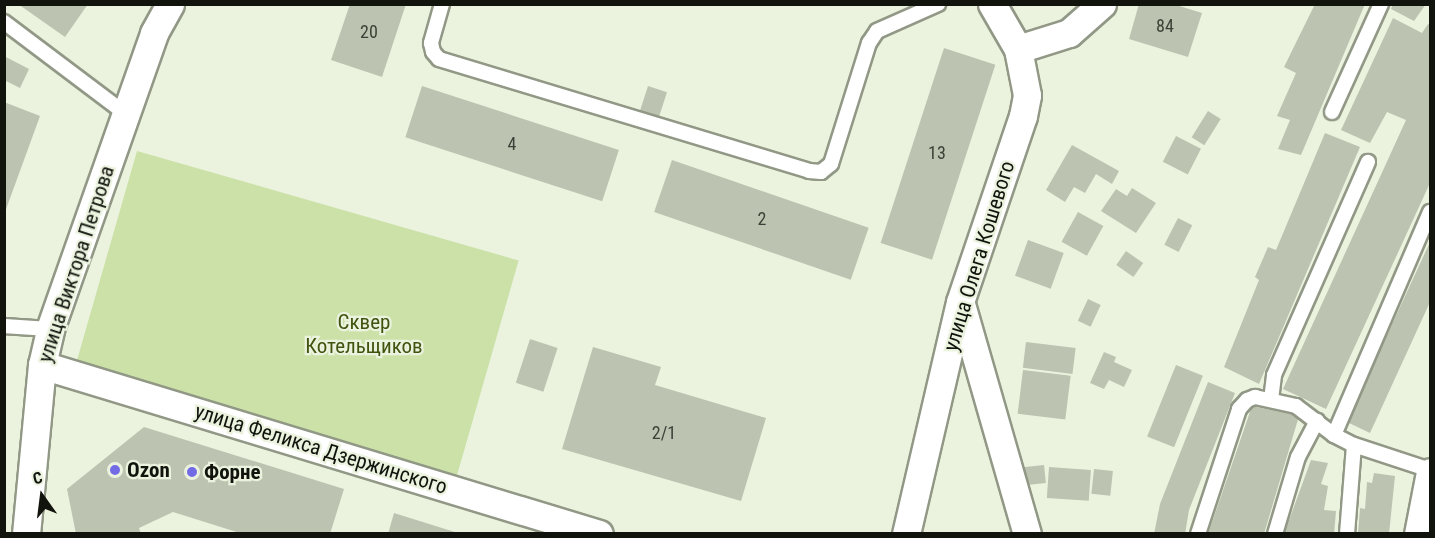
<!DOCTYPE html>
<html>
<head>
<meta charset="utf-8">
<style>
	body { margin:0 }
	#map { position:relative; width:1435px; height:538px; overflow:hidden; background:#ebf3df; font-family:"Roboto Condensed",sans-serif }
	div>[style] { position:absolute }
	.green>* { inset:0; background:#cbe1a7; transform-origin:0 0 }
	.building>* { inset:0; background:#bcc3b0; transform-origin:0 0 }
	.roads { filter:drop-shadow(2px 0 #919886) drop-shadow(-2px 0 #919886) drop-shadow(0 2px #919886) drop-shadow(0 -2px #919886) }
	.lane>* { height:14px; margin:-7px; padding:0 7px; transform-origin:7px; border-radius:7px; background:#fff }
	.street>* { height:27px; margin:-13.5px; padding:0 13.5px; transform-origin:13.5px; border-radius:13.5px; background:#fff }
	.dots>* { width:16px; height:16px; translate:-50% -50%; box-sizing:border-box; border:3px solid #ebf3df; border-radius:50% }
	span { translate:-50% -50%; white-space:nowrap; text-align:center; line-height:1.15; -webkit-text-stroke:4.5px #ebf3df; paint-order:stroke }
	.number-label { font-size:18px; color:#3c4036 }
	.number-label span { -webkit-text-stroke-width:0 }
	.street-label { font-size:21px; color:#11140d }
	.park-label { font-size:21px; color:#41540f }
	.poi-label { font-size:21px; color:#11140d; font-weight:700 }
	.left { translate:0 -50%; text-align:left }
	.frame { position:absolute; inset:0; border:6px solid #11140d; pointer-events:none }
	.north { position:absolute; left:12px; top:466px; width:60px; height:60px; -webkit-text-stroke:4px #ebf3df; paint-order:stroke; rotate:346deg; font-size:16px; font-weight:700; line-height:24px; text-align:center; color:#11140d }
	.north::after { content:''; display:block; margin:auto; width:21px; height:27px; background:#11140d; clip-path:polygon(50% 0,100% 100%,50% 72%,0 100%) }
</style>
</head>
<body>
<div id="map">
	<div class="green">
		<i style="left:137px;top:151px;width:397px;height:226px;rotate:16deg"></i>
	</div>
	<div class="building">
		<i style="clip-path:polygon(18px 4px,88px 4px,65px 37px)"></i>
		<i style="clip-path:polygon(350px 4px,406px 4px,382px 77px,331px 60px)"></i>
		<i style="clip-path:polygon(1139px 4px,1173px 4px,1202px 13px,1188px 57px,1129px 39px)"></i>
		<i style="clip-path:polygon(1315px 4px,1365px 4px,1301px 155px,1278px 149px,1290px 120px,1277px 116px,1296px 73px,1284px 67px)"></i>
		<i style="clip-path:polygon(1393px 4px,1426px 4px,1414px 21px,1391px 9px)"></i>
		<i style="clip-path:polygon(1393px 18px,1422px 33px,1428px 24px,1430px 25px,1430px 183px,1326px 409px,1283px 389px,1406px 120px,1387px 112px,1370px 143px,1341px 130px)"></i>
		<i style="left:944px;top:48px;width:54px;height:205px;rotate:18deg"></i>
		<i style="clip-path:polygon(4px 56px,29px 69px,20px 88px,4px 80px)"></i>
		<i style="left:422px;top:86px;width:207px;height:54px;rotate:18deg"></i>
		<i style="left:648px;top:86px;width:20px;height:27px;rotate:18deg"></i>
		<i style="clip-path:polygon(4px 102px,40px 116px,5px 212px,4px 212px)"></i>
		<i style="left:1208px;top:111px;width:15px;height:31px;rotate:32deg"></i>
		<i style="clip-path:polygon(1325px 133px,1360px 147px,1259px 384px,1224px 367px,1259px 280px,1255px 277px,1268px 247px,1276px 250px)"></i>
		<i style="left:1176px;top:136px;width:28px;height:29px;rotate:27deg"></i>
		<i style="clip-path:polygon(1072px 145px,1119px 171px,1112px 184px,1096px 174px,1085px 193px,1074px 187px,1065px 202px,1046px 190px)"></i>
		<i style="left:672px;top:160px;width:208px;height:55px;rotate:19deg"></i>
		<i style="clip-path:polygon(1132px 188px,1156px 203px,1136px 233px,1101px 211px,1116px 189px,1127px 196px)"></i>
		<i style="left:1078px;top:212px;width:29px;height:34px;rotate:29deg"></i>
		<i style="left:1178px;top:218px;width:16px;height:30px;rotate:27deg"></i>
		<i style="left:1028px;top:240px;width:38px;height:38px;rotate:20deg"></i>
		<i style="clip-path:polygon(1430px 242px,1430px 302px,1370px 433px,1347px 422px)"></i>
		<i style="left:1126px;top:251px;width:21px;height:17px;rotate:35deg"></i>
		<i style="left:1088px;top:299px;width:14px;height:24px;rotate:25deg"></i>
		<i style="left:530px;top:339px;width:29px;height:46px;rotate:18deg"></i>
		<i style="left:1026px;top:342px;width:50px;height:26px;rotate:7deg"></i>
		<i style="clip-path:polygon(593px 347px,661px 367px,655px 385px,766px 418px,741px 501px,562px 449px)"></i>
		<i style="clip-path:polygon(1104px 352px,1116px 357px,1114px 362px,1132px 370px,1124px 387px,1109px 380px,1104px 389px,1090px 383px)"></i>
		<i style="left:1176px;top:365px;width:29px;height:77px;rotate:22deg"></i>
		<i style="left:1023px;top:370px;width:48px;height:44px;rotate:7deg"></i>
		<i style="clip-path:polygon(1208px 382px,1235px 393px,1189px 510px,1185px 534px,1154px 534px,1160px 504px)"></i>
		<i style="clip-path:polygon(1252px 406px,1299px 416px,1264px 534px,1208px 534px)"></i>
		<i style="clip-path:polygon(144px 427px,344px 489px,330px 534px,243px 534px,173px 512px,139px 528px,141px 534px,76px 534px,67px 489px)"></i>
		<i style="clip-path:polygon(1311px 460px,1328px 463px,1321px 484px,1328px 486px,1324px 510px,1336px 511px,1334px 534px,1284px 534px)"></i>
		<i style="left:1044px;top:465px;width:18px;height:29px;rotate:84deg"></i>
		<i style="left:1049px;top:467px;width:42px;height:31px;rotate:4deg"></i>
		<i style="left:1094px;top:469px;width:19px;height:25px;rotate:6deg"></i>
		<i style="clip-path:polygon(1374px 473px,1395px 476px,1389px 534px,1358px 534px,1360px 508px,1365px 509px,1367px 482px,1372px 483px)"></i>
		<i style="clip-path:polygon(394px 513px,458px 533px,458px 534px,388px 534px)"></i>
	</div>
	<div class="roads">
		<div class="lane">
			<i style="left:442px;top:4px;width:41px;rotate:105.8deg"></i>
			<i style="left:431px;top:43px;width:9px;rotate:77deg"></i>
			<i style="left:433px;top:52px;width:9px;rotate:49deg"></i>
			<i style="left:439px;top:59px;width:387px;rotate:16.8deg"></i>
			<i style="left:809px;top:171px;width:12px;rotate:5deg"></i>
			<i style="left:821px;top:172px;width:13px;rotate:-39deg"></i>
			<i style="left:831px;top:164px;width:127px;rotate:-72.6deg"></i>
			<i style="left:869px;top:43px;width:14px;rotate:-56deg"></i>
			<i style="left:877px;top:31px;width:67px;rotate:-23.9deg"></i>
			<i style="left:4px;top:22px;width:153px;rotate:37deg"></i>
			<i style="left:1332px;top:112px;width:119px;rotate:-65.6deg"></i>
			<i style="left:4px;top:326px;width:46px;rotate:3.7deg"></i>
			<i style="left:1271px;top:400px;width:25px;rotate:-83deg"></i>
			<i style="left:1274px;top:375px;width:233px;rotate:-66.2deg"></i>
			<i style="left:1334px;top:435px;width:243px;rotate:-66.7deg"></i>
			<i style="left:1198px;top:534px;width:132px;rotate:-71.8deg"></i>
			<i style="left:1239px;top:409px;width:12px;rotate:-48deg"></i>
			<i style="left:1247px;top:400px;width:9px;rotate:-21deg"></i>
			<i style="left:1255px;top:397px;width:42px;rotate:12.4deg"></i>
			<i style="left:1296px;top:406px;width:48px;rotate:37.3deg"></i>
			<i style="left:1334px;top:435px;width:22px;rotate:27deg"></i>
			<i style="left:1354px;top:445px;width:80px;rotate:18.2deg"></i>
			<i style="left:1275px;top:534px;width:80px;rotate:-73.4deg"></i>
			<i style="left:1298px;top:457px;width:41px;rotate:-62.2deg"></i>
			<i style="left:1347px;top:534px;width:89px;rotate:-85.5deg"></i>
		</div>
		<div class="street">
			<i style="left:1018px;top:49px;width:53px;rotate:-17.4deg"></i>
			<i style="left:1069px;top:33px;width:44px;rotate:-41.3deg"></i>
			<i style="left:961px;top:304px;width:239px;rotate:74deg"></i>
			<i style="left:42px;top:365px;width:582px;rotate:16.88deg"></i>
			<i style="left:26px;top:534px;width:170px;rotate:-84.6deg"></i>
			<i style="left:42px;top:365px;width:37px;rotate:-77deg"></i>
			<i style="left:50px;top:329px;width:314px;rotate:-70.6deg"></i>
			<i style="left:154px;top:33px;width:33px;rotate:-61deg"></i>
			<i style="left:906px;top:534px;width:238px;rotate:-76.9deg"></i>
			<i style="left:960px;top:302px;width:196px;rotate:-71.3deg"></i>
			<i style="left:1023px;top:116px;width:21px;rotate:-79deg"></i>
			<i style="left:1027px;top:95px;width:47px;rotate:-101.1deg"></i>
			<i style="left:1018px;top:49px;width:52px;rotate:-120deg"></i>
			<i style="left:1418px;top:534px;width:63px;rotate:-79deg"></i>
		</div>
	</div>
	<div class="dots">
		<i style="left:115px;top:470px;background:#736ae5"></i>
		<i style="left:192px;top:472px;background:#736ae5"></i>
	</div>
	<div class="number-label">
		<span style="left:1165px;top:26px">84</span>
		<span style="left:369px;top:32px">20</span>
		<span style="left:512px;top:144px">4</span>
		<span style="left:937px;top:153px">13</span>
		<span style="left:762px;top:219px">2</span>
		<span style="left:664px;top:433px">2/1</span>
	</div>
	<div class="street-label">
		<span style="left:979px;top:256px;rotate:-73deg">улица Олега Кошевого</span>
		<span style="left:76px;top:264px;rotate:-72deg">улица Виктора Петрова</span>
		<span style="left:321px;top:449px;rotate:17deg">улица Феликса Дзержинского</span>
	</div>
	<div class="park-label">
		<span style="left:364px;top:334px">Сквер<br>Котельщиков</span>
	</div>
	<div class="poi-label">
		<span class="left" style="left:127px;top:470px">Ozon</span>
		<span class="left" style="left:204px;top:472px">Форне</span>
	</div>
	<div class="frame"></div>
	<div class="north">С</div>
</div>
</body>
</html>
